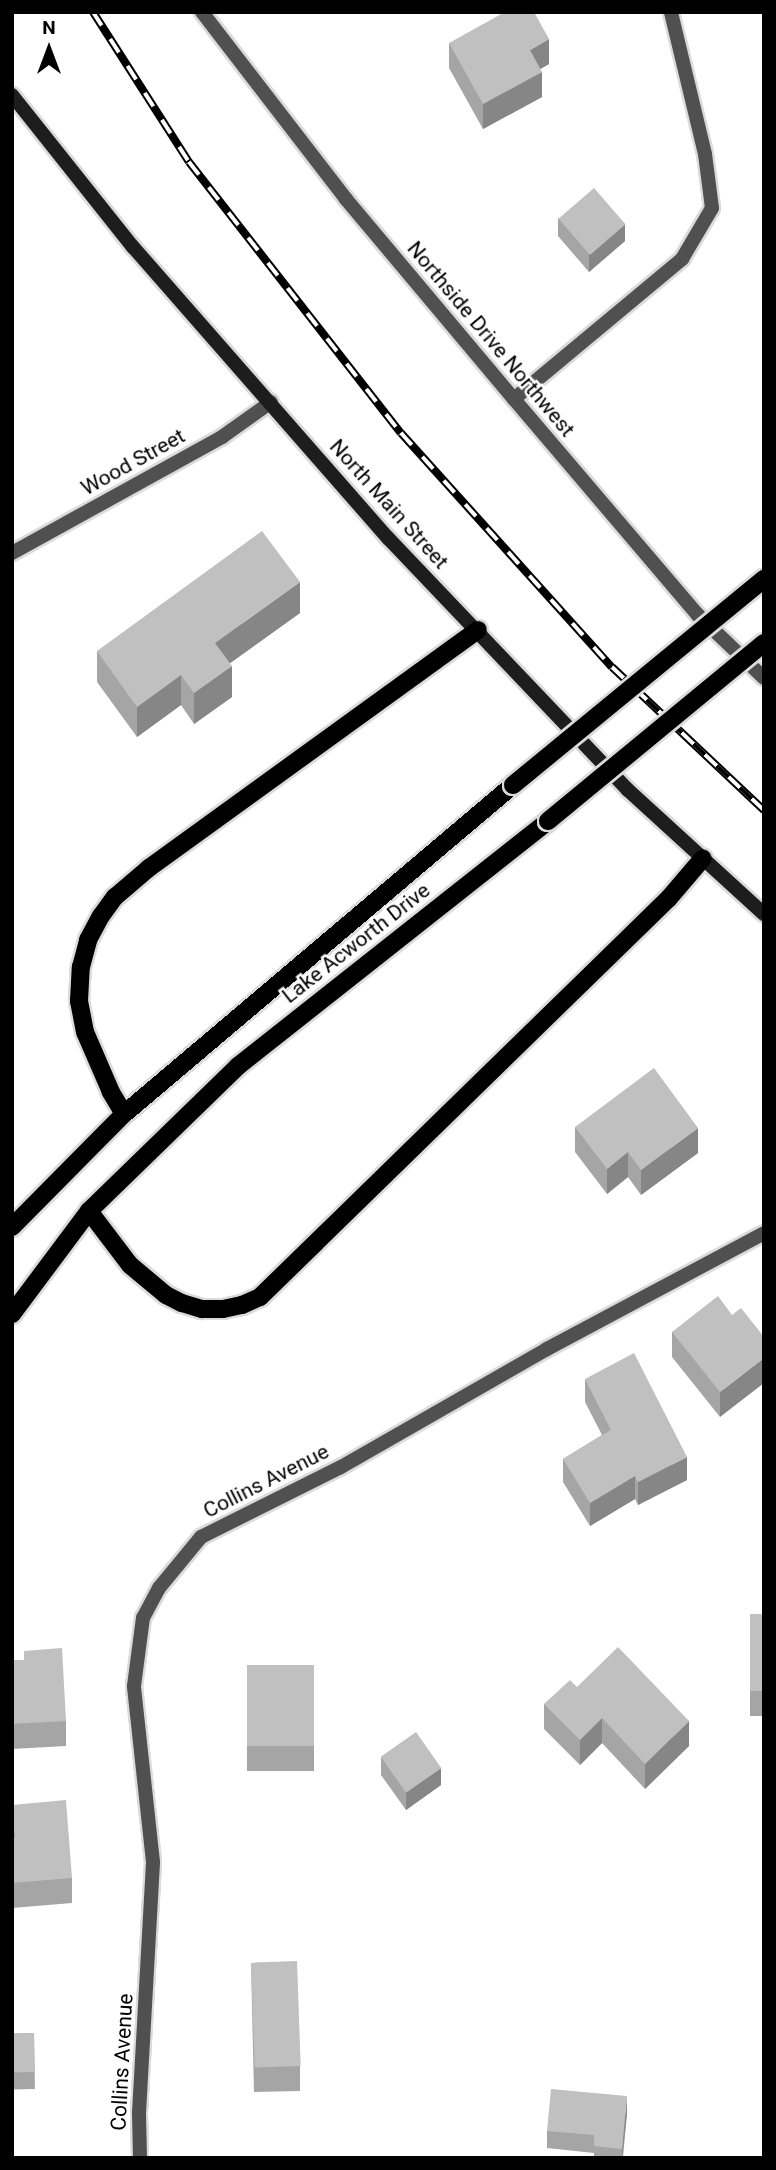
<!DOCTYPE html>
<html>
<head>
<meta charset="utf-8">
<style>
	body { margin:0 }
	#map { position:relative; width:776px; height:2170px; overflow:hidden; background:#fff; font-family:Roboto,sans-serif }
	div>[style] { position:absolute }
	.roads { filter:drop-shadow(2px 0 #dbdbdb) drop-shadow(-2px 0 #dbdbdb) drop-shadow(0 2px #dbdbdb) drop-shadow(0 -2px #dbdbdb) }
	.lane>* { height:14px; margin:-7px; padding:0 7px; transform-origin:7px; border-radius:7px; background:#505050 }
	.street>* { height:14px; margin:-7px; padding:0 7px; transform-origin:7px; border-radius:7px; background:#505050 }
	.secondary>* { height:14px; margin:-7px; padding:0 7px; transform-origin:7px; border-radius:7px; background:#1d1d1d }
	.primary>* { height:18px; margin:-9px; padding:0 9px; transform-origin:9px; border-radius:9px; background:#000 }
	.rail>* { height:8px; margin-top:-4px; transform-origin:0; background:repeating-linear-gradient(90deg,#fff 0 16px,#000 0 32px); box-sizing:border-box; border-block:2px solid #000 }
	.bridges { filter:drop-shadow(2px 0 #dbdbdb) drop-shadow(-2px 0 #dbdbdb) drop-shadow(0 2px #dbdbdb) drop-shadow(0 -2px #dbdbdb) }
	.primary-bridge>* { height:18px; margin:-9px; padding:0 9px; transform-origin:9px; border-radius:9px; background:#000 }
	.wall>* { inset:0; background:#a5a5a5; transform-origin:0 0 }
	.shaded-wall>* { inset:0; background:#868686 }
	.building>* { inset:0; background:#c0c0c0; transform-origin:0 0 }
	span { translate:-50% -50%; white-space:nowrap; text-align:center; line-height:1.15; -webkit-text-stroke:5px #fff; paint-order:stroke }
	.street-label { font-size:21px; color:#000 }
	.frame { position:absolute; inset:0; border:14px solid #000; pointer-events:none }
	.north { position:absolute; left:14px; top:14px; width:70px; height:70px; -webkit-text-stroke:5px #fff; paint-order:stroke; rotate:0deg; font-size:19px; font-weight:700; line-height:28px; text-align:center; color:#000 }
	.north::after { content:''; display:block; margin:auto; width:24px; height:32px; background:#000; clip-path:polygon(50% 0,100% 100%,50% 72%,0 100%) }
</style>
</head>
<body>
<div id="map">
	<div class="roads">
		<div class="lane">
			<i style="left:514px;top:399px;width:219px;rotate:-39.8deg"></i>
			<i style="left:682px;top:259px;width:59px;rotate:-59.5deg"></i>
			<i style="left:712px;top:208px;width:54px;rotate:-97.4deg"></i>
			<i style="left:705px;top:154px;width:146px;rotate:-103.5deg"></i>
		</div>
		<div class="street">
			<i style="left:202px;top:12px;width:236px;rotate:52.4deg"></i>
			<i style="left:346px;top:199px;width:261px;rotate:50deg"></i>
			<i style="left:514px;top:399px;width:284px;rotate:49.6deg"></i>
			<i style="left:698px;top:615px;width:91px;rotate:43.7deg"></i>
			<i style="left:12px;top:553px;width:240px;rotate:-28.9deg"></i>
			<i style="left:222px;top:437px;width:60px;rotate:-35.5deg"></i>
			<i style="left:140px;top:2158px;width:45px;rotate:-91.3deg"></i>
			<i style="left:139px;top:2113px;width:251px;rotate:-86.8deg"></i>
			<i style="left:153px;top:1862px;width:177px;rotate:-96.2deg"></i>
			<i style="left:134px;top:1686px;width:69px;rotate:-82.5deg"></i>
			<i style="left:143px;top:1618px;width:34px;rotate:-62deg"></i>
			<i style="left:159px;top:1588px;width:66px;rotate:-50.5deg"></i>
			<i style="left:201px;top:1537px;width:157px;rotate:-26.6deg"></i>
			<i style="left:341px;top:1467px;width:237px;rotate:-29.8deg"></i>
			<i style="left:547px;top:1349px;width:246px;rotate:-28.1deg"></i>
		</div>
		<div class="secondary">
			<i style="left:12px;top:95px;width:194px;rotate:51.5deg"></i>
			<i style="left:133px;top:247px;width:387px;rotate:48.8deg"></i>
			<i style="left:388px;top:538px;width:348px;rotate:46.4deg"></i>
			<i style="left:628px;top:790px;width:184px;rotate:42.4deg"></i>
		</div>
		<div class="primary">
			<i style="left:124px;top:1114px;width:26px;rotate:-121deg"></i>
			<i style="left:111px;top:1092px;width:65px;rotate:-113.4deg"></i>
			<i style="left:85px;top:1032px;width:32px;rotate:-101deg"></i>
			<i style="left:79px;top:1001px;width:34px;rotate:-87deg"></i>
			<i style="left:81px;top:967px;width:28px;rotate:-75deg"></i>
			<i style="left:88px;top:940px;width:27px;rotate:-62deg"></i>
			<i style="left:101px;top:916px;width:24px;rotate:-54deg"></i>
			<i style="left:115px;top:897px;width:45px;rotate:-40.5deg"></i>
			<i style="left:149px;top:868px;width:406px;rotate:-35.9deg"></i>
			<i style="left:89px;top:1211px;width:68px;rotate:52.8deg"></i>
			<i style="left:130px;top:1265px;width:47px;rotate:39.8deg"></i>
			<i style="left:166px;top:1295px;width:18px;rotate:27deg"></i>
			<i style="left:182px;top:1303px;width:21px;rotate:17deg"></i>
			<i style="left:202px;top:1309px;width:21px"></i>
			<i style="left:223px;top:1309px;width:19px;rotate:-12deg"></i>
			<i style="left:242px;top:1305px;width:20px;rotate:-24deg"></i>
			<i style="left:260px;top:1297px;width:571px;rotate:-44.29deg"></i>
			<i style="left:669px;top:898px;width:52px;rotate:-49.6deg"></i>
			<i style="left:12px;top:1227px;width:159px;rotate:-45.3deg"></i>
			<i style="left:124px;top:1114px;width:509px;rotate:-40.22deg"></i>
			<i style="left:12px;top:1314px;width:129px;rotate:-53.2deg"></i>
			<i style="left:89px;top:1211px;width:208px;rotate:-44.2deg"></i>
			<i style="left:238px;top:1066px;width:395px;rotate:-38.3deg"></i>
		</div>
	</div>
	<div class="rail">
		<i style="left:93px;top:12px;width:178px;rotate:57.4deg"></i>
		<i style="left:189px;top:162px;width:344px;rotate:52deg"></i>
		<i style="left:401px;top:433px;width:315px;rotate:48deg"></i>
		<i style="left:612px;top:667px;width:209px;rotate:43.3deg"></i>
	</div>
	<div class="bridges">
		<div class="primary-bridge">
			<i style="left:513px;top:785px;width:325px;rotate:-39.4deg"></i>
			<i style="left:548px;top:821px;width:280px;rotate:-39.5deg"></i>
		</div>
	</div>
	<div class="wall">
		<i style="clip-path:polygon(449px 43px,549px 64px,540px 69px,542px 97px,483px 129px,449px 68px)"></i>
		<i style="clip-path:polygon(558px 218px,625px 241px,589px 272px,558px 236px)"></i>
		<i style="clip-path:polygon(300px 613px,230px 663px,232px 697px,194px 724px,181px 705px,137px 737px,97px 682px,97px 651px)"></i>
		<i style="clip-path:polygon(575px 1127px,698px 1153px,641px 1195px,628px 1177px,607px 1194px,575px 1152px)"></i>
		<i style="clip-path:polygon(732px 1315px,720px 1417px,672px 1357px,672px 1332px)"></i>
		<i style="clip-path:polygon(585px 1379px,687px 1480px,638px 1505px,635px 1499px,590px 1526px,563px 1482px,563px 1459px,602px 1435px,585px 1402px)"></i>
		<i style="left:750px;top:1614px;width:14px;height:102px"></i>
		<i style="clip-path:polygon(12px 1660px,66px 1721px,66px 1746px,12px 1749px)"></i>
		<i style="left:247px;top:1665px;width:67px;height:106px"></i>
		<i style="clip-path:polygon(577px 1687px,689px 1746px,645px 1789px,602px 1743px,580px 1765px,544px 1729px,544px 1704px)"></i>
		<i style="clip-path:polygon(381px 1757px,441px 1785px,406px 1810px,381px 1775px)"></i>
		<i style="clip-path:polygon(12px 1805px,72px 1878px,72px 1903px,12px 1908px)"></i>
		<i style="clip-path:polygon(251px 1963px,300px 2066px,300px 2091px,254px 2092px)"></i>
		<i style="left:34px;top:2033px;width:56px;height:22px;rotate:89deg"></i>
		<i style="clip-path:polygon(627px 2113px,623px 2158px,594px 2158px,594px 2153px,547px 2148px,547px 2131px)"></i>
	</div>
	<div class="shaded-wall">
		<i style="clip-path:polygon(549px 39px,549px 64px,530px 75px,530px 50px)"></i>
		<i style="clip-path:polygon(542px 72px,542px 97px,483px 129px,483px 104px)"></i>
		<i style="clip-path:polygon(625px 224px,625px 241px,589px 272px,589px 254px)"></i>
		<i style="clip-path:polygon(300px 582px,300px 613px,215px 674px,215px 643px)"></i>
		<i style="clip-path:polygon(232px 666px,232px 697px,194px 724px,194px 693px)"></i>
		<i style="clip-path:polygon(181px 675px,181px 705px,137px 737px,137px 707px)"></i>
		<i style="clip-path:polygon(698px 1128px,698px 1153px,641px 1195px,641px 1170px)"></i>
		<i style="clip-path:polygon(628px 1152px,628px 1177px,607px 1194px,607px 1169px)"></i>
		<i style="clip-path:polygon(764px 1358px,764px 1383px,720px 1417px,720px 1392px)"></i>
		<i style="clip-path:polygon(687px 1457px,687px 1480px,638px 1505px,638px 1482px)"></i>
		<i style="clip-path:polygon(635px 1476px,635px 1499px,590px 1526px,590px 1503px)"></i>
		<i style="clip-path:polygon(602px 1718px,602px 1743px,580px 1765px,580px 1740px)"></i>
		<i style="clip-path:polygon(689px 1721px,689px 1746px,645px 1789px,645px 1764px)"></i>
		<i style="clip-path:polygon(441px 1768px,441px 1785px,406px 1810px,406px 1792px)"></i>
		<i style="clip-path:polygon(627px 2096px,627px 2113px,622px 2158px,622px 2149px)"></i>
	</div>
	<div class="building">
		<i style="clip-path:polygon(505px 12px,534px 12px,549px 39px,530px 50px,542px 72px,483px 104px,449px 43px)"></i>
		<i style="left:594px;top:188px;width:48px;height:47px;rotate:49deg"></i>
		<i style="clip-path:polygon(262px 531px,300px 582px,215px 643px,232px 666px,194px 693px,181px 675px,137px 707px,97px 651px)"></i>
		<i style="clip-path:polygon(654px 1068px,698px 1128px,641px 1170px,628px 1152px,607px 1169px,575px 1127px)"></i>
		<i style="clip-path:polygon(718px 1296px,732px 1315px,741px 1308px,764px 1337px,764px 1358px,720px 1392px,672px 1332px)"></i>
		<i style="clip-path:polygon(634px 1353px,687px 1457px,638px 1482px,635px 1476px,590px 1503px,563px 1459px,611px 1430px,585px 1379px)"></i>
		<i style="left:750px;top:1614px;width:14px;height:77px"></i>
		<i style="clip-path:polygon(618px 1647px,689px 1721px,645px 1764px,602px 1718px,580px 1740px,544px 1704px,570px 1680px,577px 1687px)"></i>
		<i style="clip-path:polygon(62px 1648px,66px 1721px,12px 1724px,12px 1660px,24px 1660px,24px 1651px)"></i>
		<i style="left:247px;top:1665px;width:67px;height:81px"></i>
		<i style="left:416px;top:1732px;width:44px;height:43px;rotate:55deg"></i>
		<i style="clip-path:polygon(66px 1800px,72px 1878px,12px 1883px,12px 1837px,15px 1837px,12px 1805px)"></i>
		<i style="left:297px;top:1961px;width:105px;height:46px;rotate:88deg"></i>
		<i style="left:34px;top:2033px;width:39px;height:22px;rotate:89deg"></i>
		<i style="clip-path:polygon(551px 2089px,627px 2096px,622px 2149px,594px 2146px,594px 2135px,547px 2131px)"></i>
	</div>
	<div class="street-label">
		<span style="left:491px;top:339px;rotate:50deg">Northside Drive Northwest</span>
		<span style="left:133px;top:462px;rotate:-29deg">Wood Street</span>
		<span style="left:389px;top:504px;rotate:48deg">North Main Street</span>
		<span style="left:356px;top:943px;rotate:-38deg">Lake Acworth Drive</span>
		<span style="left:266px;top:1481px;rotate:-27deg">Collins Avenue</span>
		<span style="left:122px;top:2062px;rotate:-87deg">Collins Avenue</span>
	</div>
	<div class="frame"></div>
	<div class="north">N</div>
</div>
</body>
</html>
